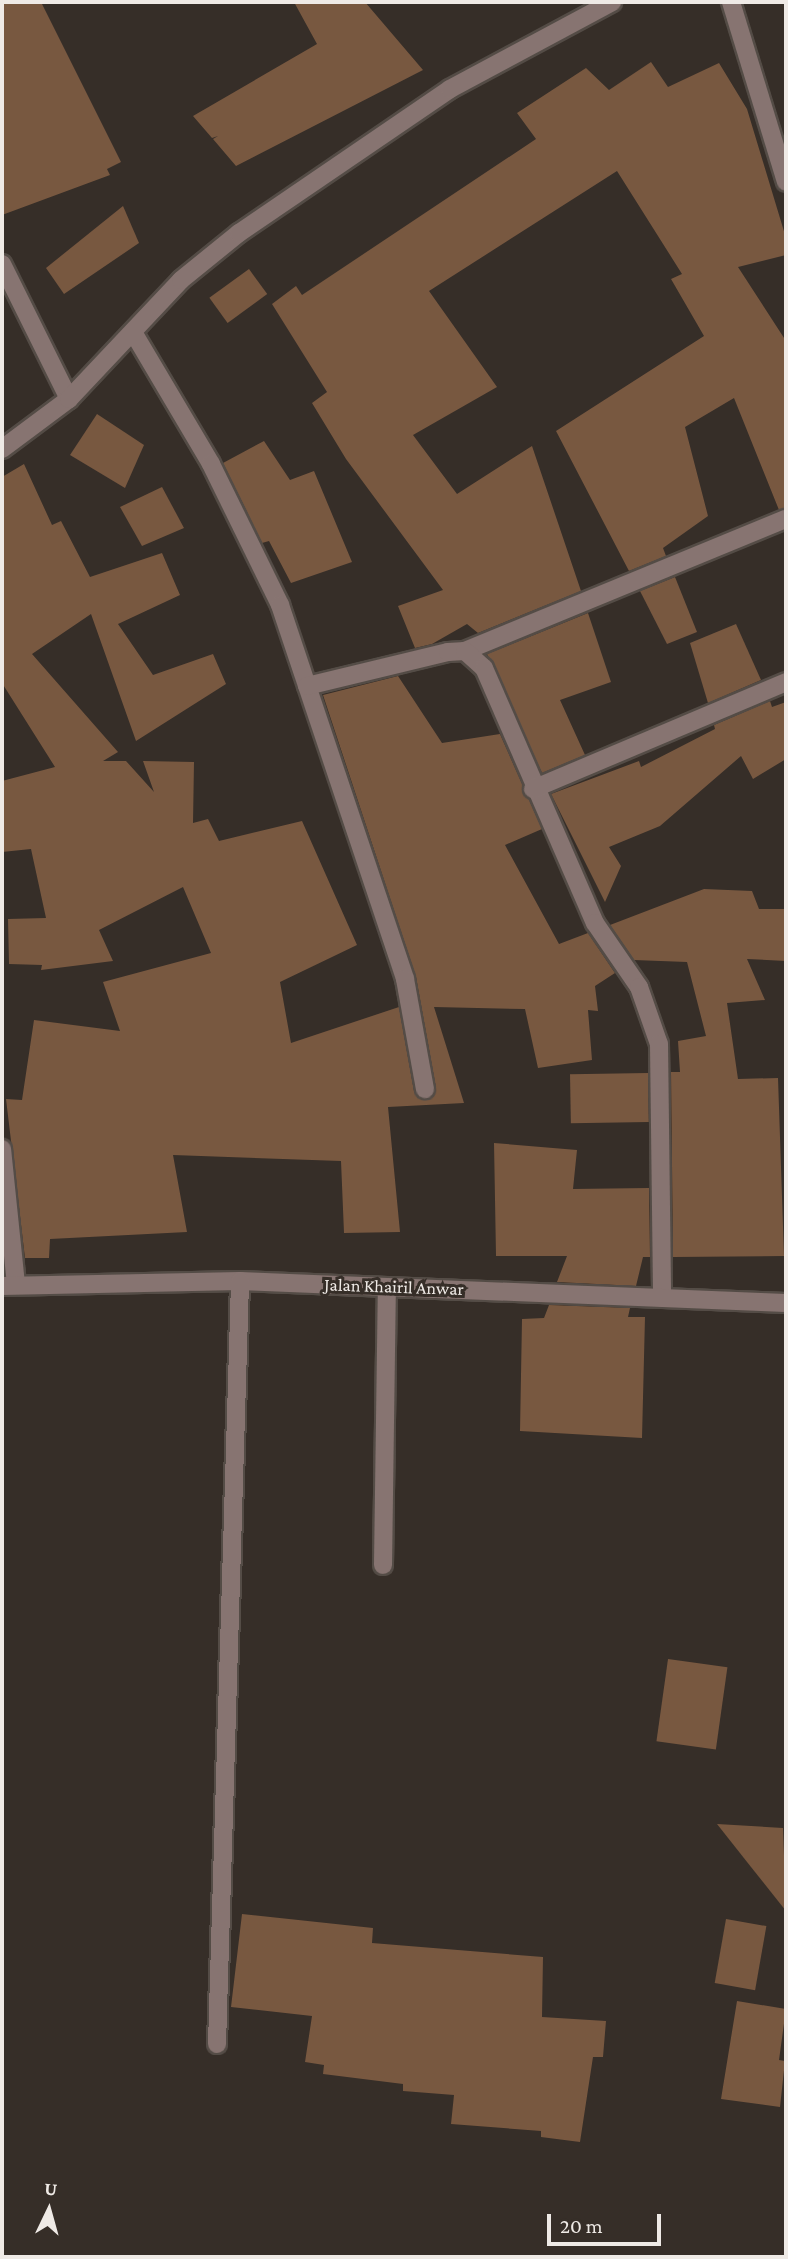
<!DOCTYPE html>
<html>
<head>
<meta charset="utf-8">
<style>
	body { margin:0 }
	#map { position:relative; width:788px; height:2259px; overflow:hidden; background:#362e28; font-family:"Crimson Pro",serif }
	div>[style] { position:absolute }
	.building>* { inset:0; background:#785840; transform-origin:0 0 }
	.roads { filter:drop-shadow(2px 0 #544c46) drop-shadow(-2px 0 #544c46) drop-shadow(0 2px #544c46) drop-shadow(0 -2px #544c46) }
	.minor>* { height:18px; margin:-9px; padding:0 9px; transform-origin:9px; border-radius:9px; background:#877471 }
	span { translate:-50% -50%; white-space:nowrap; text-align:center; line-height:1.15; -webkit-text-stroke:6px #362e28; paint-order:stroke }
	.street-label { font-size:18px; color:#efeae6 }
	.frame { position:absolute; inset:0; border:4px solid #efeae6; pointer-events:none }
	.north { position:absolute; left:14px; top:2175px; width:70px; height:70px; -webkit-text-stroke:5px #362e28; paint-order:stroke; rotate:5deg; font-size:19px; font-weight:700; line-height:28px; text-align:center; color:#efeae6 }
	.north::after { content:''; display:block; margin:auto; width:24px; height:32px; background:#efeae6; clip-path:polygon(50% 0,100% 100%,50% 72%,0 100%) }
	.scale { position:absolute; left:547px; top:2214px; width:114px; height:32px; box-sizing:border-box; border:4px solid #efeae6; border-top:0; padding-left:9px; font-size:21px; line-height:24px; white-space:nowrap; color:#efeae6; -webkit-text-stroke:5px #362e28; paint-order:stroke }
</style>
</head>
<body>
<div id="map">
	<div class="building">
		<i style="clip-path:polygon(2px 2px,41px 2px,121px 162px,107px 169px,110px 175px,2px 215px)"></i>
		<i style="clip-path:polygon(294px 2px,365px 2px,423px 70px,236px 166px,213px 139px,218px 136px,212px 138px,193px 116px,317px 44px)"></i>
		<i style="clip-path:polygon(651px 62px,668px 87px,719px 63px,747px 109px,786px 238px,786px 255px,738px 267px,786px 341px,786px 508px,779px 510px,734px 398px,685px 427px,708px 516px,663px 548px,666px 556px,629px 571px,556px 431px,704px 336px,671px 279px,682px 274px,617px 171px,429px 291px,497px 387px,413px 435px,457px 494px,532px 446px,581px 591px,478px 633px,467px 624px,432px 644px,415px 648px,398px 606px,443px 590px,346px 459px,312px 403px,327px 392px,272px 304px,296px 286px,302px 295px,536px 139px,517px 113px,586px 68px,609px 90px)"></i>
		<i style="clip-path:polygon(123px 206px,139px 243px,64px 294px,46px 268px)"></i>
		<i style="left:249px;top:269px;width:31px;height:49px;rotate:54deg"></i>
		<i style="clip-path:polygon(97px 414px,144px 445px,125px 488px,70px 455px)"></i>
		<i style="clip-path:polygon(264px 441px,290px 480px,314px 471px,352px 562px,291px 583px,269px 541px,262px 543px,223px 463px)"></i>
		<i style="clip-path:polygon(24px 464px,52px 525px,61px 521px,90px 577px,162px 553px,180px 595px,118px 624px,153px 675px,213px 654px,226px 684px,136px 741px,91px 614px,32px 654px,118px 752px,103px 761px,126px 761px,154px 792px,143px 761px,194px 762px,193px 823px,208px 819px,219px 841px,302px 821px,357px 945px,280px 982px,291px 1043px,399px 1007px,414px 1091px,422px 1100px,433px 1097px,436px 1088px,416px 977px,323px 695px,398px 676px,442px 743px,500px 734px,542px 829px,505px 845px,559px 944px,588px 933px,615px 973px,595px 986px,598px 1011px,588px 1010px,592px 1060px,538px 1068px,525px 1009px,434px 1007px,464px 1103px,388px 1107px,400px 1232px,344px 1233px,341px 1161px,173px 1155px,187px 1232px,50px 1239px,49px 1258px,25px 1258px,6px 1099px,22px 1100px,34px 1020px,120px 1031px,103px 982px,211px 953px,183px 887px,99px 930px,113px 961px,41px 970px,42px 965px,9px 964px,8px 919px,46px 918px,31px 849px,2px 852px,2px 781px,55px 767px,2px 683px,2px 477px)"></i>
		<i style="clip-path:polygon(162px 487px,184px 528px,142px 546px,120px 507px)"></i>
		<i style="clip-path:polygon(675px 577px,697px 632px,667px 644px,640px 591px)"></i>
		<i style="clip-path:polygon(588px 613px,611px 682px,560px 700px,585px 755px,542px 773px,487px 654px)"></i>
		<i style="clip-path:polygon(736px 624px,761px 680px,708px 703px,690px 643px)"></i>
		<i style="clip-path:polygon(770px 701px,772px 707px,786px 702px,786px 759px,753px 779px,741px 756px,660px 826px,609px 847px,621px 866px,605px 902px,551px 794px,639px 761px,641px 767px,715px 729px,714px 725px)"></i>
		<i style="clip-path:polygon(704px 889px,752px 891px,759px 909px,786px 909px,786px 961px,747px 959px,765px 1000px,727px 1003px,738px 1079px,778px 1078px,784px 1256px,673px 1257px,671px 1072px,680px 1072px,678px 1041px,706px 1036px,687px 962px,634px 960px,610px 925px)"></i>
		<i style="left:648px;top:1073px;width:49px;height:78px;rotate:89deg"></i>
		<i style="clip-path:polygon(494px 1143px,577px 1150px,573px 1189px,649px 1188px,650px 1257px,643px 1257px,636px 1286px,557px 1282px,567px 1256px,496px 1256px)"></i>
		<i style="clip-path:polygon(549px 1305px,630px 1308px,628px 1317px,645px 1317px,642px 1438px,520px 1431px,522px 1319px,544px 1318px)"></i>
		<i style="left:668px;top:1659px;width:60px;height:83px;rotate:8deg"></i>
		<i style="clip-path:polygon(717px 1824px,783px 1828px,786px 1911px,751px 1867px)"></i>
		<i style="clip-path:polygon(242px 1914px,373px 1928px,372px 1943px,543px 1957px,542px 2017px,606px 2021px,603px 2057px,593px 2057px,580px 2142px,541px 2137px,541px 2131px,451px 2124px,454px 2095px,403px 2091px,403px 2084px,323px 2074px,324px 2065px,305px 2062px,312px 2016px,231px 2007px)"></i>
		<i style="left:726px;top:1919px;width:41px;height:65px;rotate:10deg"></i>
		<i style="clip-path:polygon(737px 2001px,786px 2009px,779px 2060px,785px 2061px,780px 2107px,721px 2099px)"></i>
	</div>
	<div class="roads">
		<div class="minor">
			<i style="left:731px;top:2px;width:188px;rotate:73deg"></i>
			<i style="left:2px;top:264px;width:151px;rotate:63.6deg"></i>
			<i style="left:133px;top:332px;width:153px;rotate:59.4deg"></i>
			<i style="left:211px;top:464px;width:157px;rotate:63.9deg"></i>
			<i style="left:280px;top:605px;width:394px;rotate:71.5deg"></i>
			<i style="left:405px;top:979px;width:112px;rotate:79.7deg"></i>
			<i style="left:2px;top:449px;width:84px;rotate:-36.7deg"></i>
			<i style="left:69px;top:399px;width:163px;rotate:-46.7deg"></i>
			<i style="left:181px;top:280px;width:75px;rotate:-39deg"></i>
			<i style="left:239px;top:233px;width:255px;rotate:-34.3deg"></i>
			<i style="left:450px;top:89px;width:184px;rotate:-28.2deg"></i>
			<i style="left:465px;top:651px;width:347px;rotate:-22.4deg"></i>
			<i style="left:307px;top:686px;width:145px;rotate:-13.6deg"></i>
			<i style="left:448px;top:652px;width:17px;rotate:-3deg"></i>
			<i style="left:465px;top:651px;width:25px;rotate:42deg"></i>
			<i style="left:484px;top:668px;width:278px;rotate:66.5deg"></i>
			<i style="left:595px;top:923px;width:78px;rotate:55.5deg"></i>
			<i style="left:639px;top:987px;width:60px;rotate:70.7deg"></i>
			<i style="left:659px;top:1044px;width:254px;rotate:89.3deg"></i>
			<i style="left:533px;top:789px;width:275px;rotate:-22.9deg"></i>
			<i style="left:2px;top:1149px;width:136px;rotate:84.1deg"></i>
			<i style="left:2px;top:1286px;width:238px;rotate:-1.2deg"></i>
			<i style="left:240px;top:1281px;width:546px;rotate:2.31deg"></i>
			<i style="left:383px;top:1565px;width:278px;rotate:-89.2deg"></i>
			<i style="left:217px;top:2044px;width:763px;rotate:-88.27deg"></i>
		</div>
	</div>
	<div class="street-label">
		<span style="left:394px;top:1287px;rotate:2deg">Jalan Khairil Anwar</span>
	</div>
	<div class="frame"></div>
	<div class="north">U</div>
	<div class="scale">20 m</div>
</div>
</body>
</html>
